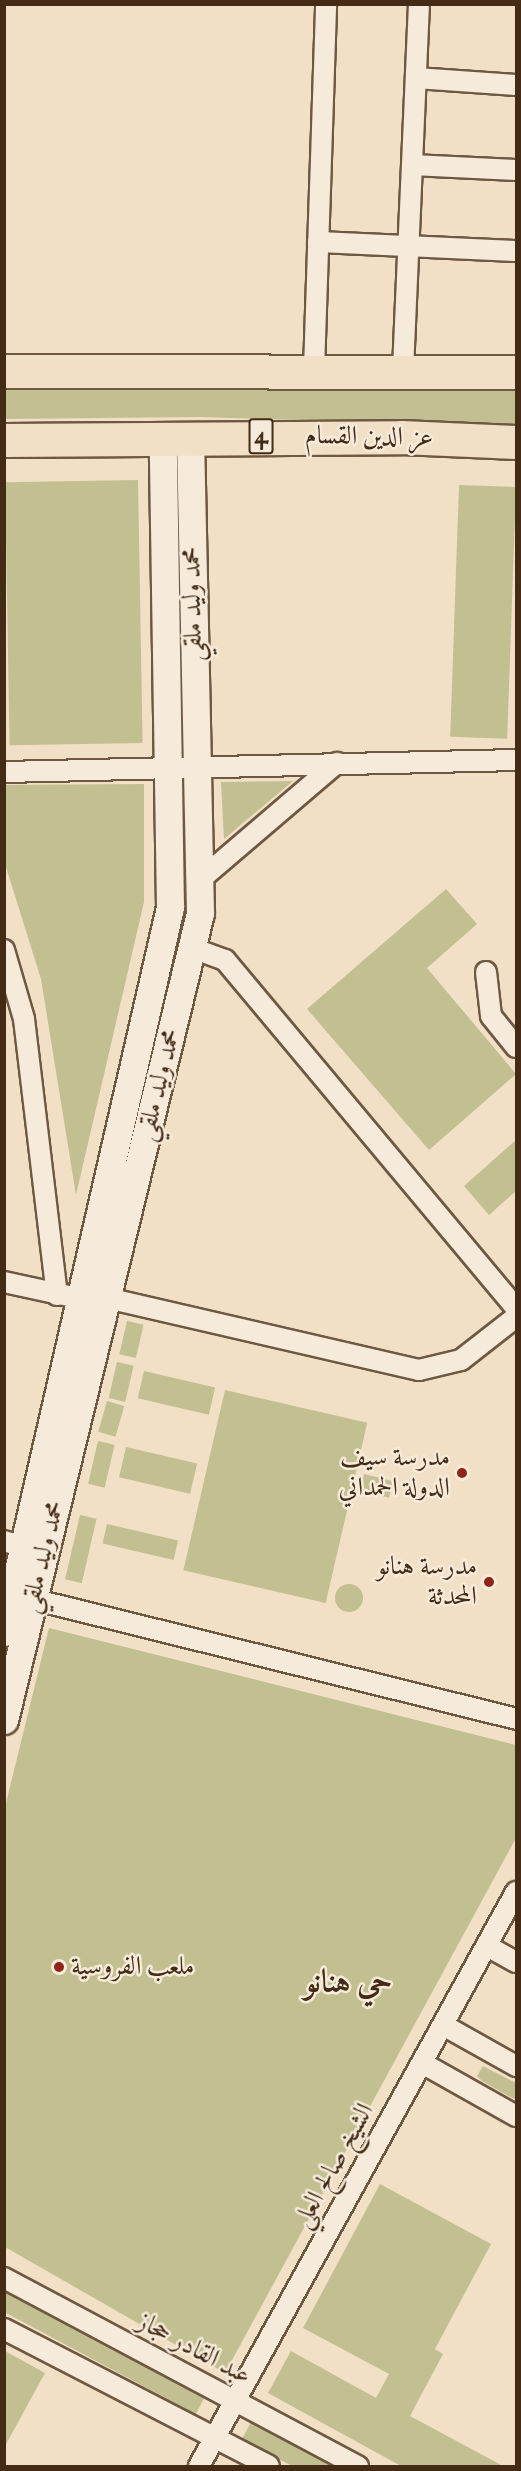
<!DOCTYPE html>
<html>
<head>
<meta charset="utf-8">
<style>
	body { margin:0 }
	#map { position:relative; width:521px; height:2471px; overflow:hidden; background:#f1dfc6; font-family:"IM FELL Double Pica",Amiri,serif }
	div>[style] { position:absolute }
	.green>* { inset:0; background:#c2c090; transform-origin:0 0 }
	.round { border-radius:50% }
	.roads { filter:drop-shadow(2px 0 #6e5842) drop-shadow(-2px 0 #6e5842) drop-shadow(0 2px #6e5842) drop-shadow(0 -2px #6e5842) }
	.street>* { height:20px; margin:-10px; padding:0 10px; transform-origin:10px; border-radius:10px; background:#f6eada }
	.secondary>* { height:27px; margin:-13.5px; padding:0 13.5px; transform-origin:13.5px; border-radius:13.5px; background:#f6eada }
	.highway>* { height:33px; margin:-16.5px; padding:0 16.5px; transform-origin:16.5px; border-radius:16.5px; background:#f1dfc6 }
	.dots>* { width:16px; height:16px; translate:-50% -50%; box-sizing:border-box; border:3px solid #f6eada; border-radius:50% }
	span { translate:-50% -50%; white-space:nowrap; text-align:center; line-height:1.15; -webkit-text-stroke:5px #f6eada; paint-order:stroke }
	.shield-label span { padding:2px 4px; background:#f6eada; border:2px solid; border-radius:4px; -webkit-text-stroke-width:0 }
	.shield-label { font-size:24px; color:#432b16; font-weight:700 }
	.street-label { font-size:26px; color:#432b16 }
	.poi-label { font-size:26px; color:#432b16 }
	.right { translate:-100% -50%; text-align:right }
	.left { translate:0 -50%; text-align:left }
	.district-label { font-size:32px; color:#432b16; font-weight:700 }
	.frame { position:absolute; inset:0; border:6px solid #432b16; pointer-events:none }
</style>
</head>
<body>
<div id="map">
	<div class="green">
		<i style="clip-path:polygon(316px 382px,516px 384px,516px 427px,199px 417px,5px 419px,4px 390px)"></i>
		<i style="left:138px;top:480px;width:263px;height:133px;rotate:89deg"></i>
		<i style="left:459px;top:485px;width:57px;height:252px;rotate:2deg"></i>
		<i style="clip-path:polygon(293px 781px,224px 839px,221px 782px)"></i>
		<i style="clip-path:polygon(144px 784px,144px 902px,76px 1195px,41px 979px,5px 864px,5px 785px)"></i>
		<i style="clip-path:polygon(446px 889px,477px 924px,427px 968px,516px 1074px,429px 1150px,307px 1009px)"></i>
		<i style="clip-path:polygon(516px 1140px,516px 1191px,489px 1215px,464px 1186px)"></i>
		<i style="left:127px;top:1321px;width:17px;height:34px;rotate:13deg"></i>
		<i style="left:117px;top:1362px;width:17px;height:37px;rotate:13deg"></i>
		<i style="left:144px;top:1371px;width:73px;height:28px;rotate:13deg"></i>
		<i style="left:225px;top:1390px;width:146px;height:185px;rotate:13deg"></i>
		<i style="left:107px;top:1401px;width:18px;height:32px;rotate:16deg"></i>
		<i style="left:98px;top:1441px;width:17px;height:44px;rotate:13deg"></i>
		<i style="left:126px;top:1447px;width:73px;height:31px;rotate:13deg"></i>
		<i style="left:364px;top:1474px;width:30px;height:17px;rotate:14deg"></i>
		<i style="left:80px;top:1515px;width:17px;height:66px;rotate:13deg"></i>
		<i style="left:107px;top:1524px;width:73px;height:20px;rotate:13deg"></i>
		<i class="round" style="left:335px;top:1584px;width:28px;height:28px"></i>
		<i style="clip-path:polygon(49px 1628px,516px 1745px,516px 1838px,225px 2373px,5px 2247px,5px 1807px)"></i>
		<i style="clip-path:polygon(483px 2066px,516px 2083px,516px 2100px,482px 2081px,477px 2076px)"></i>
		<i style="clip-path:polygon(380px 2184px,491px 2244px,435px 2349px,443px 2354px,410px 2416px,503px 2466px,401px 2466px,268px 2393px,291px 2351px,376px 2398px,389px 2374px,303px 2328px)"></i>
		<i style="left:4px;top:2287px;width:229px;height:22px;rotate:28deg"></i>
		<i style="clip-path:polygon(5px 2351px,45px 2373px,5px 2446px)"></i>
		<i style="clip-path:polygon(251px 2422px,333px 2466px,292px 2466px,242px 2439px)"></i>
	</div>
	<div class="roads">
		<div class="street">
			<i style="left:416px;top:78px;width:100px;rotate:4deg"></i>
			<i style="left:412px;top:165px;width:104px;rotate:2.8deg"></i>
			<i style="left:318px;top:242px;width:198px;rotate:2.6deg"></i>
			<i style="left:314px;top:370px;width:366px;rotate:-88.1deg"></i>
			<i style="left:403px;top:370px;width:366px;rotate:-87.5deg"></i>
			<i style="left:4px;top:772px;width:512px;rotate:-1.34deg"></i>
			<i style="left:201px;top:879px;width:179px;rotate:-40.5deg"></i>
			<i style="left:192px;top:948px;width:35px;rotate:20deg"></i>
			<i style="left:225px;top:960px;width:454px;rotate:50.1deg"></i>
			<i style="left:4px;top:950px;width:72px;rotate:73.8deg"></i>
			<i style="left:24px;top:1019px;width:278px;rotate:83.2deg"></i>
			<i style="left:486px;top:972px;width:44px;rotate:83.5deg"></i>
			<i style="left:491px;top:1016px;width:40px;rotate:51deg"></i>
			<i style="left:4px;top:1282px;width:66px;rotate:12.2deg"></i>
			<i style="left:107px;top:1298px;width:320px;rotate:13deg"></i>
			<i style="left:419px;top:1370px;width:43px;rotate:-13.4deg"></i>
			<i style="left:461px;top:1360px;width:70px;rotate:-38deg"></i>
			<i style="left:4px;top:1541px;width:22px;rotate:16deg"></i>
			<i style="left:32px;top:1599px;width:499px;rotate:13.9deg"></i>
			<i style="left:487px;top:1946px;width:33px;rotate:29deg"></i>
			<i style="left:443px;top:2025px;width:84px;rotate:29.3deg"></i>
			<i style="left:422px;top:2063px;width:108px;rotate:29.4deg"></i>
			<i style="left:4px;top:2278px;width:401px;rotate:28deg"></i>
			<i style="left:4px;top:2329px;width:298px;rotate:27.3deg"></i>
			<i style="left:199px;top:2466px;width:656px;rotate:-61.09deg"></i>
		</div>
		<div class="secondary">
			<i style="left:4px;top:1632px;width:744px;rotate:-77.1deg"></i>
			<i style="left:170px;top:907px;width:471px;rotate:-90.9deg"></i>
			<i style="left:4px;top:1720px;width:830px;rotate:-76.35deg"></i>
			<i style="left:200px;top:913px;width:477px;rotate:-91.2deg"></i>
		</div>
		<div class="highway">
			<i style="left:4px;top:371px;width:512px;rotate:0.11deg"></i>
			<i style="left:4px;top:440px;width:397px;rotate:-0.4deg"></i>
			<i style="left:401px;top:437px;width:115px;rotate:2.5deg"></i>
		</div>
	</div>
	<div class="dots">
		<i style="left:462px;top:1473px;background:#8f2418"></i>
		<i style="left:489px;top:1582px;background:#8f2418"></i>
		<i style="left:59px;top:1967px;background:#8f2418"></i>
	</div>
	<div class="shield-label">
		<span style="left:261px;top:436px">4</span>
	</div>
	<div class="street-label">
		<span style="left:369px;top:437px;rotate:1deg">عز الدين القسام</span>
		<span style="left:193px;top:604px;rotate:-91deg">محمد وليد ملقي</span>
		<span style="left:159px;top:1085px;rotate:-76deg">محمد وليد ملقي</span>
		<span style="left:43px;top:1557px;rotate:-76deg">محمد وليد ملقي</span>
		<span style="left:334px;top:2166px;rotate:-61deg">الشيخ صالح العلي</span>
		<span style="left:194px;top:2349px;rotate:28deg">عبد القادر حجاز</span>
	</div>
	<div class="poi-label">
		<span class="right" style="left:450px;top:1473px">مدرسة سيف<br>الدولة الحمداني</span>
		<span class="right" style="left:477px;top:1582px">مدرسة هنانو<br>المحدثة</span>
		<span class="left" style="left:71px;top:1967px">ملعب الفروسية</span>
	</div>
	<div class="district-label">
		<span style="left:348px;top:1982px">حي هنانو</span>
	</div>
	<div class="frame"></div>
</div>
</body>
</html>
